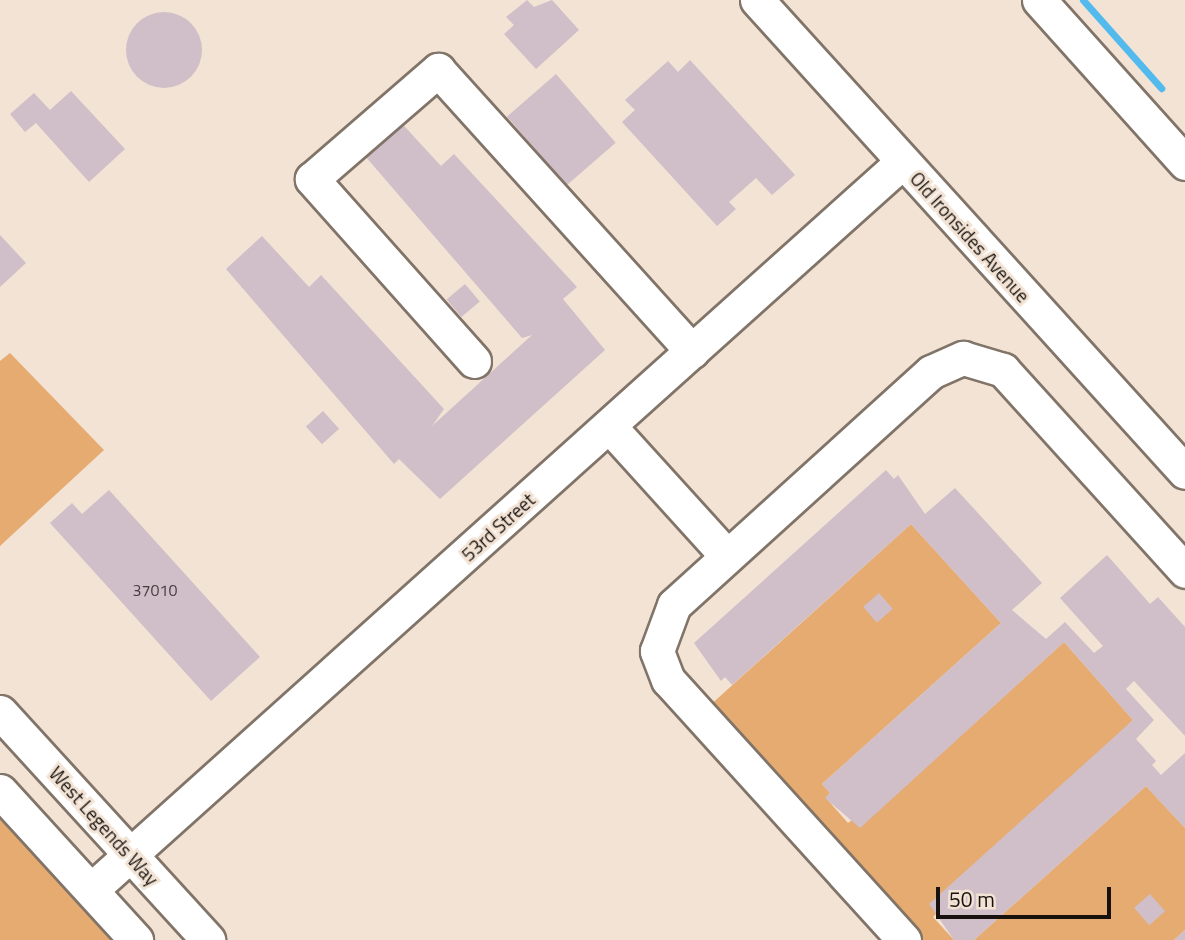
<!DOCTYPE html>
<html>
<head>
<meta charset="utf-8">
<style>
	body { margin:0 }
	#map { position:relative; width:1185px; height:940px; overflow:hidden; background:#f2e3d5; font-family:"Titillium Web",sans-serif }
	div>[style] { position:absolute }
	.green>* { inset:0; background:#e6ab70 }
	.stream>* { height:7px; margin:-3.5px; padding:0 3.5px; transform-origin:3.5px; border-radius:3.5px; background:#53baee }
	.building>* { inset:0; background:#d0bec8; transform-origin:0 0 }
	.round { border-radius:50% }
	.roads { filter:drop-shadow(2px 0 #817468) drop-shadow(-2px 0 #817468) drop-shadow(0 2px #817468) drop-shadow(0 -2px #817468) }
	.minor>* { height:33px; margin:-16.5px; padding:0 16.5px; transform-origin:16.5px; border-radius:16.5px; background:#fff }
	span { translate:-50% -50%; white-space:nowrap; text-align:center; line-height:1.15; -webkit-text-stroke:6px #f2e3d5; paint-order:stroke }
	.number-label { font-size:16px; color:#453d3c }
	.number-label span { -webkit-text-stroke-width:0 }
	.street-label { font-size:19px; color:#17120d }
	.scale { position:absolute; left:936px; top:887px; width:175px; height:32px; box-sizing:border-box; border:4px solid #17120d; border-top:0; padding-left:9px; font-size:21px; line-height:24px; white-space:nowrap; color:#17120d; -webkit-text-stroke:5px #f2e3d5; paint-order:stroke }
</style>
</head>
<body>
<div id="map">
	<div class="green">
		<i style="clip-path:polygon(10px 353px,104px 450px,0 546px,0 361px)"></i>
		<i style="clip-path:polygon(911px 524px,1001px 623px,822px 784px,830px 793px,826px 798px,848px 823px,853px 819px,860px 827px,1064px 642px,1133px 720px,933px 917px,954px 940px,917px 940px,707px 708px)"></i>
		<i style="clip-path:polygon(1146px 786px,1185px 828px,1185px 930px,1174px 940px,974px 940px)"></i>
		<i style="clip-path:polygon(0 811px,116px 940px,0 940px)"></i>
	</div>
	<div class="stream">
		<i style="left:1083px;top:0;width:118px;rotate:48.4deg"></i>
	</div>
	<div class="building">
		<i style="clip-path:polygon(527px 0,534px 7px,552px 0,579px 30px,536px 69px,504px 34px,514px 25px,506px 17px)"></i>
		<i class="round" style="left:126px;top:12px;width:76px;height:76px"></i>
		<i style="clip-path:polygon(690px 60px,795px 175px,772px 195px,756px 178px,729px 202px,736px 209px,717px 226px,622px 122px,635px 110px,625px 100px,668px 61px,678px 72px)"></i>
		<i style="left:556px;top:74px;width:91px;height:65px;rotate:49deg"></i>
		<i style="clip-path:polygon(71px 91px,125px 149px,89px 182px,36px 123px,25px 132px,10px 114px,34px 93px,50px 110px)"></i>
		<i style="clip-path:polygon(395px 116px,441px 166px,454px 154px,577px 287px,563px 299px,605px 350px,440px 499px,399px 459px,394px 464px,226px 269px,262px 236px,309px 287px,321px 275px,444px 409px,432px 426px,532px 335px,522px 338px,359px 149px)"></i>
		<i style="clip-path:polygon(0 235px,26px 263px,0 287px)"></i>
		<i style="left:465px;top:284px;width:23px;height:24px;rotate:50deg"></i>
		<i style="left:323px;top:411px;width:24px;height:23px;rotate:48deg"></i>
		<i style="clip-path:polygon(886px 470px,894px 479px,898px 475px,925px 514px,955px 488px,1042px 583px,1012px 610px,1046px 639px,1065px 622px,1094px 653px,1103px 646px,1060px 598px,1107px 555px,1150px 604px,1158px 597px,1185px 627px,1185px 736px,1134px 681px,1126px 689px,1154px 720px,1136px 739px,1156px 761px,1152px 765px,1161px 775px,1185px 753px,1185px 828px,1146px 786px,974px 940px,954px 940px,929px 904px,1133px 720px,1064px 642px,860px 828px,825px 798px,830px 793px,822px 784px,1001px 623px,911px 524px,732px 685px,725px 677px,721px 681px,694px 643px)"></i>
		<i style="clip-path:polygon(109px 490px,260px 657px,211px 701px,50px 523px,72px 503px,82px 514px)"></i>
		<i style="left:879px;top:593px;width:21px;height:21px;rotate:49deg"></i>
		<i style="left:1150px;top:894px;width:23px;height:21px;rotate:49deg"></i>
		<i style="clip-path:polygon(1185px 930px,1185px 940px,1174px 940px)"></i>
	</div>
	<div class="roads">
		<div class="minor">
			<i style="left:757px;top:0;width:637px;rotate:47.8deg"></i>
			<i style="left:1039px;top:0;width:219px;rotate:48.1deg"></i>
			<i style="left:474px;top:361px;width:244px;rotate:-131.7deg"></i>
			<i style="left:312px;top:179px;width:167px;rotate:-40.9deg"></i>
			<i style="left:438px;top:70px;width:379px;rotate:47.9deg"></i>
			<i style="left:609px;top:426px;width:174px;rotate:47.8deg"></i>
			<i style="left:0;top:712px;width:309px;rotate:47.6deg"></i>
			<i style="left:0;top:791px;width:202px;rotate:47.6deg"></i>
			<i style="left:91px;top:890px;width:1090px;rotate:-41.91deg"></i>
			<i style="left:904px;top:940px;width:351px;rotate:-132.2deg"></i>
			<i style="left:668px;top:680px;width:31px;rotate:-111deg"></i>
			<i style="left:657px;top:651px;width:49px;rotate:-69.7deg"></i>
			<i style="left:674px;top:605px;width:347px;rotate:-42.2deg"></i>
			<i style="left:931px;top:372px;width:35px;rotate:-24deg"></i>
			<i style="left:963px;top:358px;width:42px;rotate:16.7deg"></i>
			<i style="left:1003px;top:370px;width:271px;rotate:47.8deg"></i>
		</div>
	</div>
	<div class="number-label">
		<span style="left:155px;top:590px">37010</span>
	</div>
	<div class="street-label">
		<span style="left:970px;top:237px;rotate:48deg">Old Ironsides Avenue</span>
		<span style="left:498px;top:527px;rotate:-42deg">53rd Street</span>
		<span style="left:104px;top:826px;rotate:48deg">West Legends Way</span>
	</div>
	<div class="scale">50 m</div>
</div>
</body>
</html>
